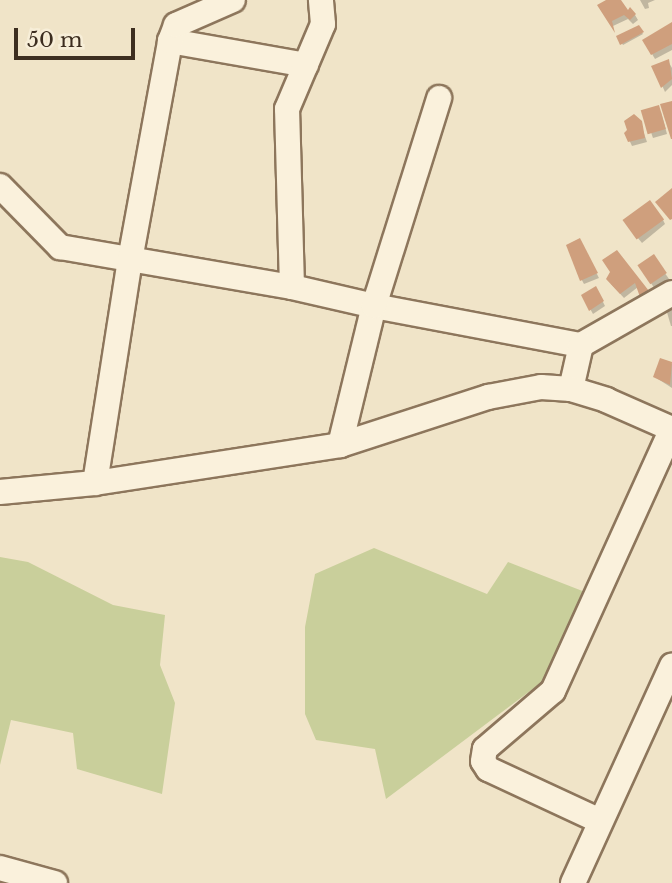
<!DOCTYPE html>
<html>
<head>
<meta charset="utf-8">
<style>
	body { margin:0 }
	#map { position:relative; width:672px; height:883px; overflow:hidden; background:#f0e4c8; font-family:"Libre Baskerville",serif }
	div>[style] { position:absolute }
	.green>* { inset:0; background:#c9cf9b }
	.shadow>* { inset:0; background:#0003 }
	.building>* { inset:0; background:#cf9f7d; transform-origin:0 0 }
	.roads { filter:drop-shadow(2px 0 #8d765c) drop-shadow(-2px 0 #8d765c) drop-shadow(0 2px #8d765c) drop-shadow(0 -2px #8d765c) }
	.minor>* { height:24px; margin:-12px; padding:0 12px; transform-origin:12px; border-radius:12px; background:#faf1dc }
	span { translate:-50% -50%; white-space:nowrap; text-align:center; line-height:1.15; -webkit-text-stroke:5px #f7eed8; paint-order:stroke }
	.scale { position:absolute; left:14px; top:28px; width:121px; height:32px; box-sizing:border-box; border:4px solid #3d2e20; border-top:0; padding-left:9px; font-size:21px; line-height:24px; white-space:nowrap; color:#3d2e20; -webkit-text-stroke:5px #f7eed8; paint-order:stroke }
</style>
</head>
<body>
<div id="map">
	<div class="green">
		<i style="clip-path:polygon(374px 548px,487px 594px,508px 562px,585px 592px,542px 682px,386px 799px,375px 749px,316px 740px,305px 714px,305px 627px,315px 574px)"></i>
		<i style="clip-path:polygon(0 557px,28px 562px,113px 605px,165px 615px,160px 665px,175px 703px,162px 794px,77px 769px,73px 733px,11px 720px,0 765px)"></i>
	</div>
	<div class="shadow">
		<i style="clip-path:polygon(609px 0,619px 0,628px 14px,635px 15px,638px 20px,633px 24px,628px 19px,613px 26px,599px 6px)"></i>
		<i style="clip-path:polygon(640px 0,655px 0,648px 3px,649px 8px,645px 9px)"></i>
		<i style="clip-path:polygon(672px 24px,672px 50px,655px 59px,644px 40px)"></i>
		<i style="clip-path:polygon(638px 27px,643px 34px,623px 45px,618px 37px)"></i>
		<i style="clip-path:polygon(668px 61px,672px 68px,672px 85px,665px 92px,654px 67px)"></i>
		<i style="clip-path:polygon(644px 112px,661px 112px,667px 134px,653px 138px)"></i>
		<i style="clip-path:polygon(640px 122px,647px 142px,632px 146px,626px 133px)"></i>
		<i style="clip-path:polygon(663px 220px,665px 224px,642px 243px,628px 226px)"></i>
		<i style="clip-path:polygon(579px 240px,599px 278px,584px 284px,578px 273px)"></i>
		<i style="clip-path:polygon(653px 256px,669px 279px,655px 289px,642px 270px)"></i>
		<i style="clip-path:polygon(605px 261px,648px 292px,650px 296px,642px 296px,638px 287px,624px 298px,611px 284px,612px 273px)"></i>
		<i style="clip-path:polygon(596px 288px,605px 306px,593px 314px,583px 296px)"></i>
		<i style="clip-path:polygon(672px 307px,672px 326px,671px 326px,666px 309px)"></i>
		<i style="clip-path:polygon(661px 360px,672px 364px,672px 388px,655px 377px)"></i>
	</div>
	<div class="building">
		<i style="clip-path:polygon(606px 0,621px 0,628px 10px,630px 7px,636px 14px,630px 20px,624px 15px,612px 21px,615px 33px,597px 5px)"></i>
		<i style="clip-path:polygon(672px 22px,672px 44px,651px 55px,642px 40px)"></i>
		<i style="clip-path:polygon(639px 25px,644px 32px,620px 45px,616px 36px)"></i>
		<i style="clip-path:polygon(669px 59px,672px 79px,661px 88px,651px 66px)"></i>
		<i style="clip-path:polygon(672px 101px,672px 139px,671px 139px,660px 104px)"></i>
		<i style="left:659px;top:105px;width:25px;height:19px;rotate:74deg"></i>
		<i style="clip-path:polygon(634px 114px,642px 121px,645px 138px,628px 142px,624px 133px,627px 130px,624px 121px)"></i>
		<i style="clip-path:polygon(672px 188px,672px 219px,670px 220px,655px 202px)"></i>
		<i style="left:650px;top:200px;width:24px;height:34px;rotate:54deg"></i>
		<i style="clip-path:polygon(580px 238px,598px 273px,580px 281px,566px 245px)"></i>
		<i style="clip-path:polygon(617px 250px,649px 291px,640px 297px,635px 283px,620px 294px,606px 279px,610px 272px,602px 260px)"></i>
		<i style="left:654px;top:254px;width:23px;height:20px;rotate:56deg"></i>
		<i style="clip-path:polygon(596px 286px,604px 301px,589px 311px,581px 295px)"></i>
		<i style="clip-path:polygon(660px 358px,672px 362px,670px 385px,653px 377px)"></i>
	</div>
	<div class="roads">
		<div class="minor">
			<i style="left:170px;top:41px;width:138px;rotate:10deg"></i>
			<i style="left:0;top:186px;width:86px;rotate:45.5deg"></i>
			<i style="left:60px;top:247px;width:235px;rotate:9.8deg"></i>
			<i style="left:292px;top:287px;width:84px;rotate:13deg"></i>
			<i style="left:374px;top:306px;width:211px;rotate:10.7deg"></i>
			<i style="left:581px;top:345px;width:105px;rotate:-29.7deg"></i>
			<i style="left:292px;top:287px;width:178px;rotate:-91.6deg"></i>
			<i style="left:287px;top:109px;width:92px;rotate:-67deg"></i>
			<i style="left:323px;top:24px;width:24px;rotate:-95deg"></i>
			<i style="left:571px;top:389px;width:45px;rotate:-77.2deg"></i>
			<i style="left:340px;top:445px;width:143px;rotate:-76.3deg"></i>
			<i style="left:374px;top:306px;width:218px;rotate:-72.6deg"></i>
			<i style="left:95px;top:483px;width:226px;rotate:-81.1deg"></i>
			<i style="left:130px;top:260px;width:223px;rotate:-79.6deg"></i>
			<i style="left:170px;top:41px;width:17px;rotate:-69deg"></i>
			<i style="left:176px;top:25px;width:62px;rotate:-23.7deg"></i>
			<i style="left:0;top:492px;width:95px;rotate:-5.4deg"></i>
			<i style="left:95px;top:483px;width:248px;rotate:-8.8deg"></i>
			<i style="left:340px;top:445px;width:156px;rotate:-18deg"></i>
			<i style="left:488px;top:397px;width:54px;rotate:-10.7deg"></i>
			<i style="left:541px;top:387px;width:30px;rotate:4deg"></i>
			<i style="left:571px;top:389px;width:37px;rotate:17deg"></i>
			<i style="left:606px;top:400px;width:72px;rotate:23.7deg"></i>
			<i style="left:600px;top:821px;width:123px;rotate:-155.1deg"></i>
			<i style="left:488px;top:769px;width:9px;rotate:-122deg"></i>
			<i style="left:483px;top:761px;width:12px;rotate:-81deg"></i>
			<i style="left:485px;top:749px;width:89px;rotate:-40.5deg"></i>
			<i style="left:553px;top:691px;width:288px;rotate:-65.6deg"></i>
			<i style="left:0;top:868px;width:57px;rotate:15.3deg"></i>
			<i style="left:573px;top:883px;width:239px;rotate:-65.5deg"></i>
		</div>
	</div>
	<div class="scale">50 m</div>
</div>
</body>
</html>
